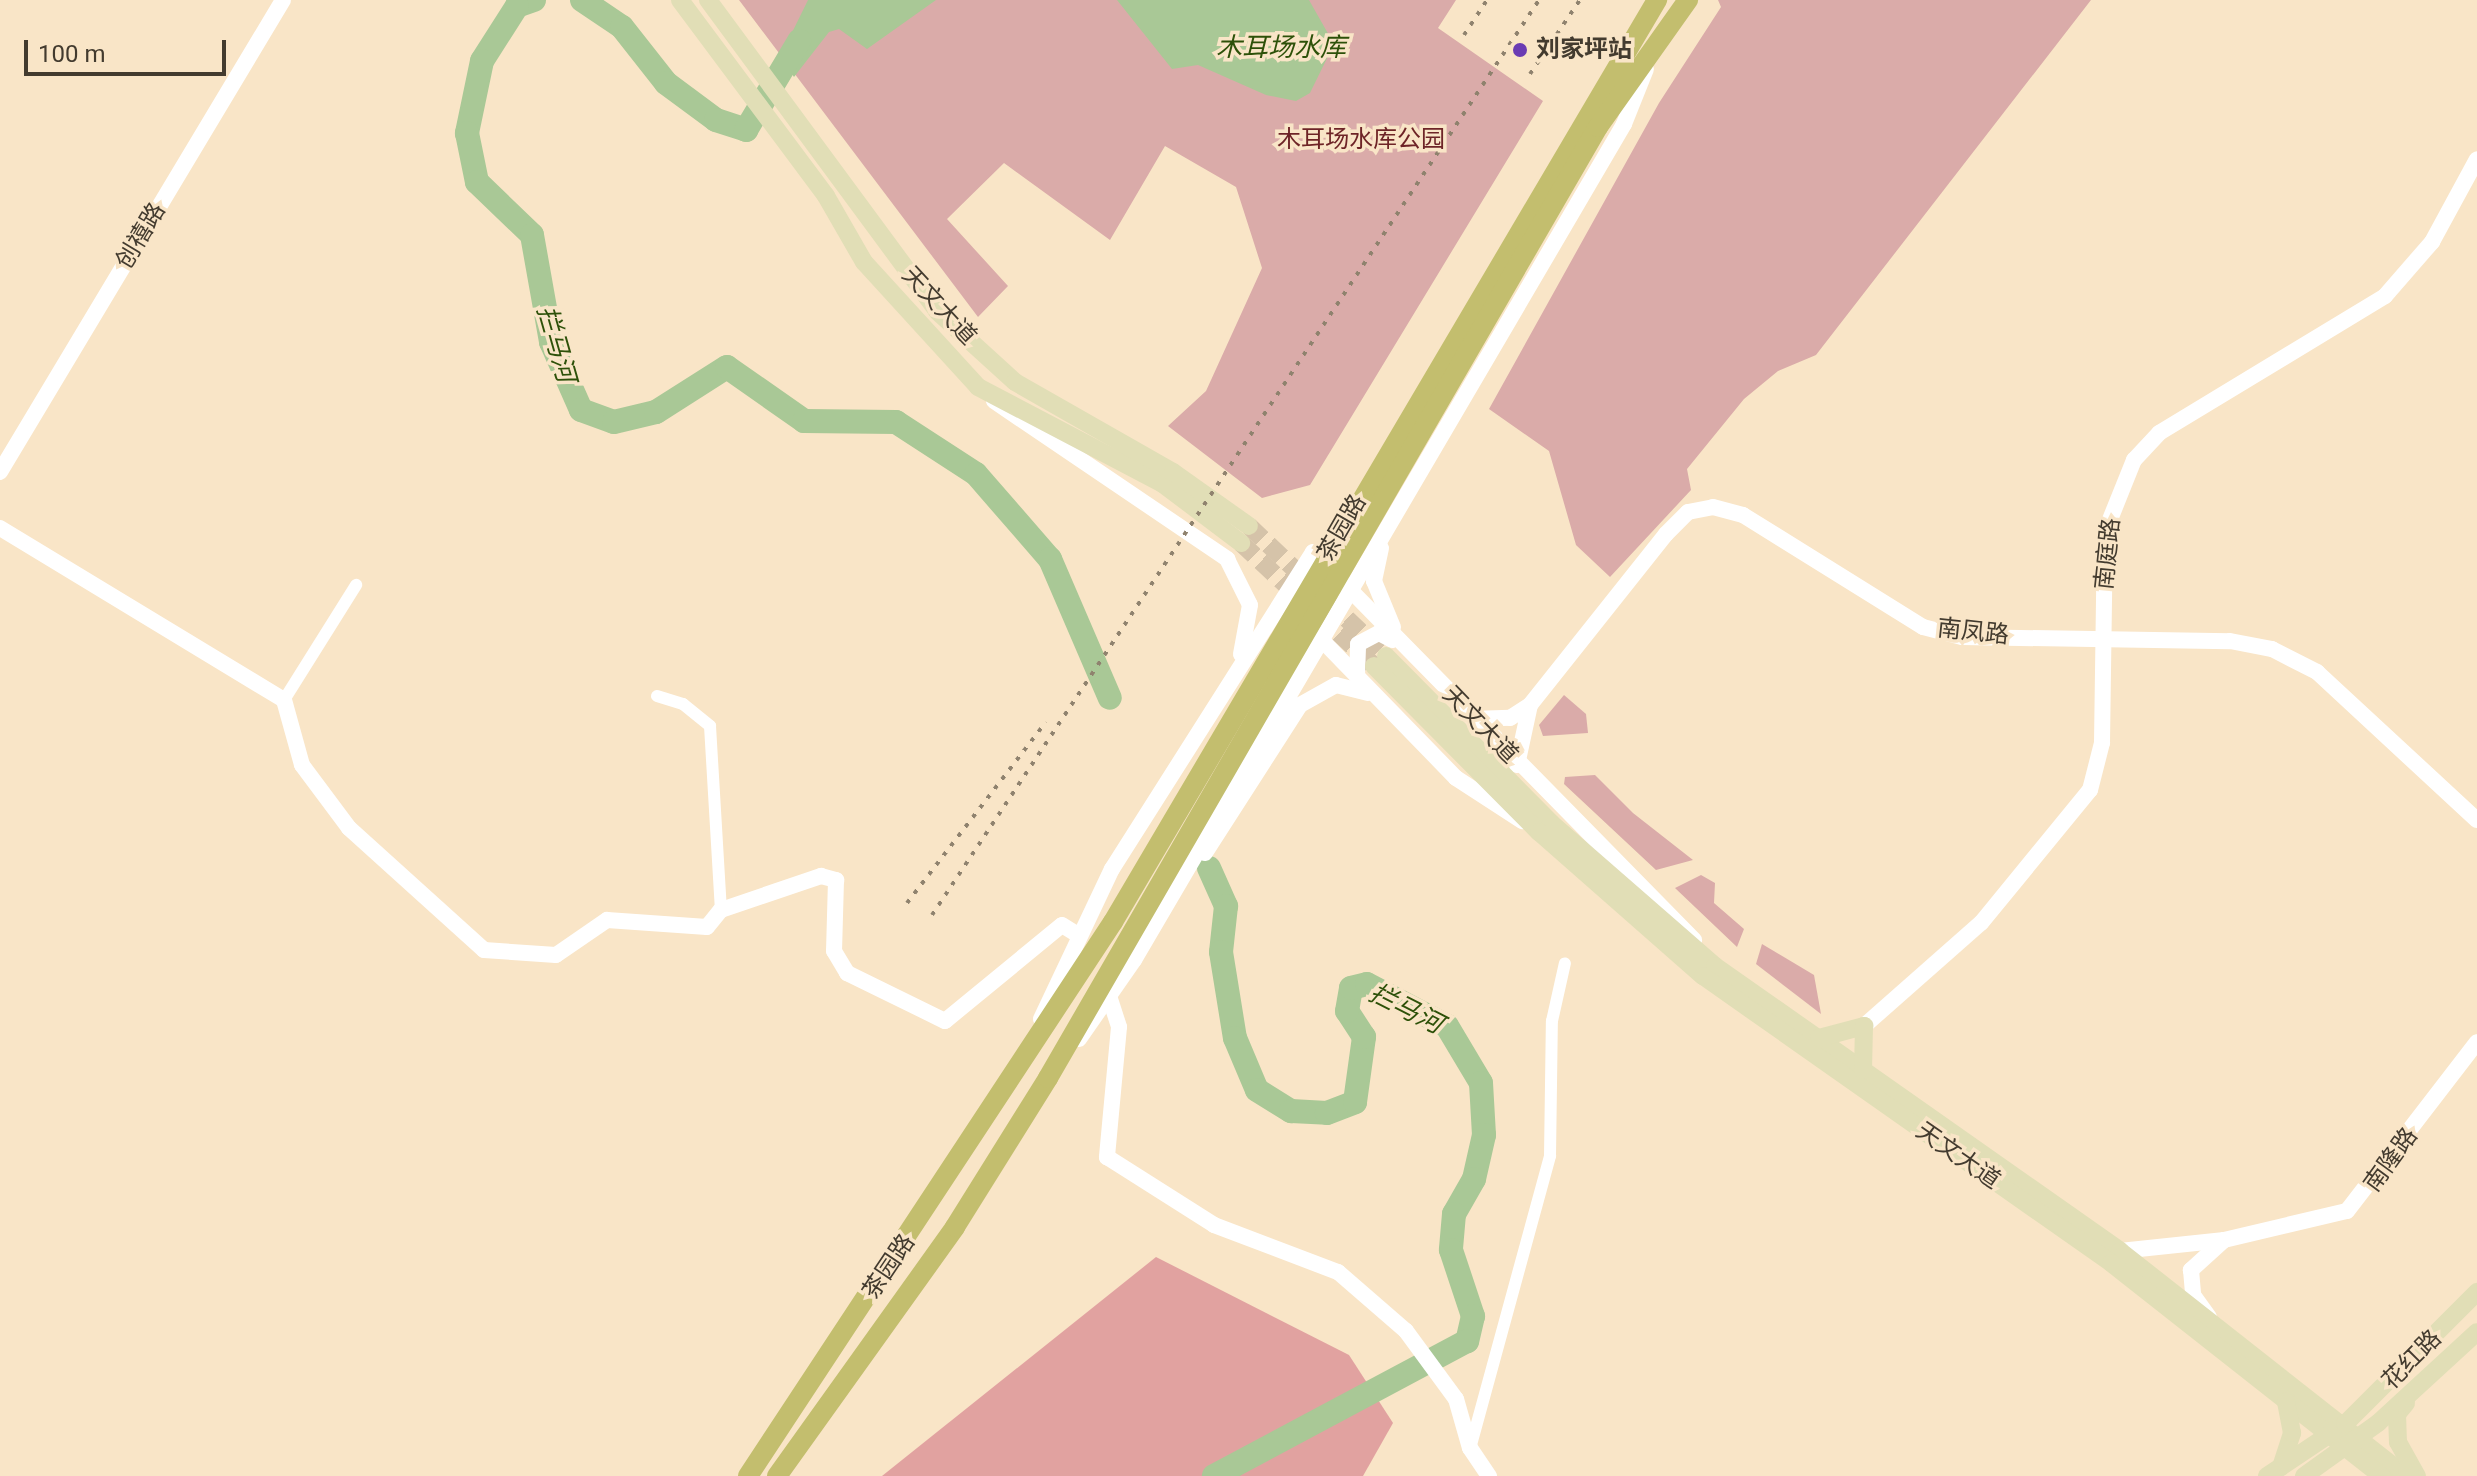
<!DOCTYPE html>
<html>
<head>
<meta charset="utf-8">
<style>
	body { margin:0 }
	#map { position:relative; width:2477px; height:1476px; overflow:hidden; background:#f9e5c7; font-family:Roboto,"Noto Sans SC",sans-serif }
	div>[style] { position:absolute }
	.green>* { inset:0; background:#daaba9 }
	.forest>* { inset:0; background:#e1a2a0 }
	.water>* { inset:0; background:#a9c896 }
	.river>* { height:24px; margin:-12px; padding:0 12px; transform-origin:12px; border-radius:12px; background:#a9c896 }
	.secondary-tunnel>* { height:18px; margin-top:-9px; transform-origin:0; background:repeating-linear-gradient(90deg,#d5c3a9 0 18px,transparent 0 27px) }
	.minor>* { height:12px; margin:-6px; padding:0 6px; transform-origin:6px; border-radius:6px; background:#fff }
	.tertiary>* { height:16px; margin:-8px; padding:0 8px; transform-origin:8px; border-radius:8px; background:#fff }
	.secondary>* { height:18px; margin:-9px; padding:0 9px; transform-origin:9px; border-radius:9px; background:#e1deb6 }
	.primary>* { height:20px; margin:-10px; padding:0 10px; transform-origin:10px; border-radius:10px; background:#c3be6e }
	.rail>* { height:4px; margin-top:-2px; transform-origin:0; background:repeating-linear-gradient(90deg,#8f826e 0 4px,transparent 0 12px) }
	.dots>* { width:22px; height:22px; translate:-50% -50%; box-sizing:border-box; border:4px solid #f9e5c7; border-radius:50% }
	span { translate:-50% -50%; white-space:nowrap; text-align:center; line-height:1.15; -webkit-text-stroke:7px #f9e5c7; paint-order:stroke }
	.poi-label { font-size:24px; color:#433b2f; font-weight:700 }
	.left { translate:0 -50%; text-align:left }
	.park-label { font-size:24px; color:#6e2427 }
	.street-label { font-size:24px; color:#433b2f }
	.water-label { font-size:26px; color:#2d5109; font-style:italic }
	.scale { position:absolute; left:24px; top:40px; width:202px; height:36px; box-sizing:border-box; border:4px solid #433b2f; border-top:0; padding-left:10px; font-size:24px; line-height:28px; white-space:nowrap; color:#433b2f; -webkit-text-stroke:6px #f9e5c7; paint-order:stroke }
</style>
</head>
<body>
<div id="map">
	<div class="green">
		<i style="clip-path:polygon(739px 0,1456px 0,1438px 28px,1543px 101px,1310px 485px,1262px 498px,1168px 426px,1206px 391px,1262px 268px,1236px 187px,1165px 146px,1110px 240px,1004px 163px,947px 219px,1008px 286px,978px 317px)"></i>
		<i style="clip-path:polygon(1718px 0,2091px 0,1816px 355px,1778px 371px,1744px 399px,1687px 469px,1691px 490px,1610px 577px,1576px 545px,1549px 451px,1489px 409px,1659px 103px,1721px 7px)"></i>
		<i style="clip-path:polygon(1564px 695px,1586px 714px,1588px 733px,1543px 736px,1539px 725px)"></i>
		<i style="clip-path:polygon(1595px 775px,1633px 813px,1693px 860px,1656px 870px,1564px 784px,1565px 777px)"></i>
		<i style="clip-path:polygon(1701px 875px,1715px 883px,1714px 903px,1744px 929px,1737px 947px,1675px 888px)"></i>
		<i style="clip-path:polygon(1762px 944px,1814px 975px,1821px 1014px,1756px 964px)"></i>
	</div>
	<div class="forest">
		<i style="clip-path:polygon(1156px 1257px,1349px 1355px,1393px 1423px,1363px 1476px,882px 1476px)"></i>
	</div>
	<div class="water">
		<i style="clip-path:polygon(808px 0,936px 0,867px 49px,839px 29px,829px 32px,794px 77px,780px 57px)"></i>
		<i style="clip-path:polygon(1117px 0,1309px 0,1334px 44px,1310px 93px,1296px 101px,1266px 95px,1198px 65px,1172px 69px)"></i>
	</div>
	<div class="river">
		<i style="left:534px;top:0;width:18px;rotate:161deg"></i>
		<i style="left:517px;top:6px;width:65px;rotate:122.5deg"></i>
		<i style="left:482px;top:61px;width:74px;rotate:101.8deg"></i>
		<i style="left:467px;top:133px;width:50px;rotate:78.5deg"></i>
		<i style="left:477px;top:182px;width:76px;rotate:43.9deg"></i>
		<i style="left:532px;top:235px;width:109px;rotate:79.9deg"></i>
		<i style="left:551px;top:342px;width:74px;rotate:66.2deg"></i>
		<i style="left:581px;top:410px;width:35px;rotate:20deg"></i>
		<i style="left:614px;top:422px;width:43px;rotate:-13.4deg"></i>
		<i style="left:656px;top:412px;width:84px;rotate:-32.4deg"></i>
		<i style="left:727px;top:367px;width:94px;rotate:35deg"></i>
		<i style="left:804px;top:421px;width:92px;rotate:0.6deg"></i>
		<i style="left:896px;top:422px;width:95px;rotate:33deg"></i>
		<i style="left:976px;top:474px;width:113px;rotate:49deg"></i>
		<i style="left:1050px;top:559px;width:151px;rotate:66.7deg"></i>
		<i style="left:582px;top:0;width:48px;rotate:34deg"></i>
		<i style="left:622px;top:27px;width:71px;rotate:51.8deg"></i>
		<i style="left:666px;top:83px;width:62px;rotate:36.5deg"></i>
		<i style="left:716px;top:120px;width:32px;rotate:18deg"></i>
		<i style="left:746px;top:130px;width:104px;rotate:-59.2deg"></i>
		<i style="left:1209px;top:868px;width:42px;rotate:65.9deg"></i>
		<i style="left:1226px;top:906px;width:46px;rotate:96.2deg"></i>
		<i style="left:1221px;top:952px;width:87px;rotate:80.8deg"></i>
		<i style="left:1235px;top:1038px;width:56px;rotate:67.1deg"></i>
		<i style="left:1257px;top:1090px;width:40px;rotate:32deg"></i>
		<i style="left:1291px;top:1111px;width:36px;rotate:3deg"></i>
		<i style="left:1327px;top:1113px;width:30px;rotate:-21deg"></i>
		<i style="left:1355px;top:1102px;width:66px;rotate:-82.1deg"></i>
		<i style="left:1364px;top:1037px;width:31px;rotate:-123deg"></i>
		<i style="left:1347px;top:1011px;width:23px;rotate:-80deg"></i>
		<i style="left:1351px;top:988px;width:16px;rotate:-14deg"></i>
		<i style="left:1367px;top:984px;width:90px;rotate:27.7deg"></i>
		<i style="left:1447px;top:1026px;width:66px;rotate:59.2deg"></i>
		<i style="left:1481px;top:1083px;width:52px;rotate:86.7deg"></i>
		<i style="left:1484px;top:1135px;width:45px;rotate:102.8deg"></i>
		<i style="left:1474px;top:1179px;width:40px;rotate:119.7deg"></i>
		<i style="left:1454px;top:1214px;width:36px;rotate:95deg"></i>
		<i style="left:1451px;top:1250px;width:70px;rotate:71.6deg"></i>
		<i style="left:1473px;top:1316px;width:26px;rotate:103deg"></i>
		<i style="left:1467px;top:1341px;width:287px;rotate:151.9deg"></i>
	</div>
	<div class="secondary-tunnel">
		<i style="left:1249px;top:526px;width:189px;rotate:43.5deg"></i>
		<i style="left:1241px;top:543px;width:81px;rotate:43deg"></i>
		<i style="left:1319px;top:615px;width:75px;rotate:42.8deg"></i>
	</div>
	<div class="minor">
		<i style="left:657px;top:696px;width:27px;rotate:17deg"></i>
		<i style="left:683px;top:704px;width:35px;rotate:39deg"></i>
		<i style="left:710px;top:726px;width:184px;rotate:86.6deg"></i>
		<i style="left:284px;top:700px;width:136px;rotate:-57.9deg"></i>
		<i style="left:1471px;top:1445px;width:300px;rotate:-74.7deg"></i>
		<i style="left:1550px;top:1156px;width:135px;rotate:-89.2deg"></i>
		<i style="left:1552px;top:1021px;width:59px;rotate:-77.4deg"></i>
	</div>
	<div class="tertiary">
		<i style="left:994px;top:401px;width:282px;rotate:34.1deg"></i>
		<i style="left:1227px;top:559px;width:51px;rotate:63.4deg"></i>
		<i style="left:1250px;top:605px;width:50px;rotate:100.4deg"></i>
		<i style="left:0;top:472px;width:550px;rotate:-59.05deg"></i>
		<i style="left:0;top:528px;width:332px;rotate:31.2deg"></i>
		<i style="left:284px;top:700px;width:67px;rotate:74.5deg"></i>
		<i style="left:302px;top:765px;width:79px;rotate:53.3deg"></i>
		<i style="left:349px;top:828px;width:182px;rotate:42.1deg"></i>
		<i style="left:484px;top:950px;width:72px;rotate:4deg"></i>
		<i style="left:556px;top:955px;width:62px;rotate:-34.5deg"></i>
		<i style="left:607px;top:920px;width:100px;rotate:4deg"></i>
		<i style="left:707px;top:927px;width:22px;rotate:-51deg"></i>
		<i style="left:721px;top:910px;width:106px;rotate:-18.8deg"></i>
		<i style="left:821px;top:876px;width:16px;rotate:15deg"></i>
		<i style="left:836px;top:880px;width:71px;rotate:91.6deg"></i>
		<i style="left:834px;top:951px;width:26px;rotate:59deg"></i>
		<i style="left:847px;top:973px;width:109px;rotate:26.1deg"></i>
		<i style="left:945px;top:1021px;width:151px;rotate:-39.4deg"></i>
		<i style="left:1062px;top:925px;width:19px;rotate:32deg"></i>
		<i style="left:1381px;top:548px;width:34px;rotate:102deg"></i>
		<i style="left:1374px;top:581px;width:50px;rotate:67.6deg"></i>
		<i style="left:1315px;top:633px;width:202px;rotate:45.8deg"></i>
		<i style="left:1456px;top:778px;width:79px;rotate:33.1deg"></i>
		<i style="left:1357px;top:676px;width:32px;rotate:-88deg"></i>
		<i style="left:1358px;top:644px;width:24px;rotate:-28deg"></i>
		<i style="left:1379px;top:633px;width:15px;rotate:28deg"></i>
		<i style="left:1473px;top:719px;width:37px;rotate:-2deg"></i>
		<i style="left:1510px;top:718px;width:24px;rotate:-33deg"></i>
		<i style="left:1530px;top:705px;width:218px;rotate:-51.5deg"></i>
		<i style="left:1666px;top:534px;width:31px;rotate:-45deg"></i>
		<i style="left:1688px;top:512px;width:25px;rotate:-11deg"></i>
		<i style="left:1713px;top:507px;width:31px;rotate:15deg"></i>
		<i style="left:1743px;top:515px;width:212px;rotate:31.9deg"></i>
		<i style="left:1923px;top:627px;width:40px;rotate:14.4deg"></i>
		<i style="left:1962px;top:637px;width:268px;rotate:0.9deg"></i>
		<i style="left:2230px;top:641px;width:43px;rotate:10.8deg"></i>
		<i style="left:2272px;top:649px;width:51px;rotate:27.1deg"></i>
		<i style="left:2317px;top:672px;width:218px;rotate:42.8deg"></i>
		<i style="left:1517px;top:765px;width:61px;rotate:-77.8deg"></i>
		<i style="left:1205px;top:853px;width:176px;rotate:-57.3deg"></i>
		<i style="left:1300px;top:705px;width:41px;rotate:-29.1deg"></i>
		<i style="left:1336px;top:685px;width:33px;rotate:14deg"></i>
		<i style="left:1110px;top:999px;width:29px;rotate:72deg"></i>
		<i style="left:1119px;top:1027px;width:131px;rotate:95.3deg"></i>
		<i style="left:1107px;top:1157px;width:127px;rotate:32.4deg"></i>
		<i style="left:1214px;top:1225px;width:133px;rotate:20.8deg"></i>
		<i style="left:1338px;top:1272px;width:90px;rotate:40.9deg"></i>
		<i style="left:1406px;top:1331px;width:84px;rotate:53.7deg"></i>
		<i style="left:1456px;top:1399px;width:51px;rotate:74.1deg"></i>
		<i style="left:1470px;top:1448px;width:34px;rotate:56deg"></i>
		<i style="left:1041px;top:1019px;width:166px;rotate:-64.7deg"></i>
		<i style="left:1112px;top:869px;width:375px;rotate:-57.6deg"></i>
		<i style="left:1313px;top:552px;width:544px;rotate:45.52deg"></i>
		<i style="left:1864px;top:1026px;width:156px;rotate:-41.4deg"></i>
		<i style="left:1981px;top:923px;width:172px;rotate:-50.7deg"></i>
		<i style="left:2090px;top:790px;width:49px;rotate:-75.7deg"></i>
		<i style="left:2102px;top:743px;width:211px;rotate:-89.2deg"></i>
		<i style="left:2105px;top:532px;width:78px;rotate:-68.1deg"></i>
		<i style="left:2134px;top:460px;width:37px;rotate:-47deg"></i>
		<i style="left:2159px;top:433px;width:264px;rotate:-31.2deg"></i>
		<i style="left:2385px;top:296px;width:72px;rotate:-49deg"></i>
		<i style="left:2432px;top:242px;width:94px;rotate:-61.5deg"></i>
		<i style="left:1079px;top:1039px;width:96px;rotate:-55.2deg"></i>
		<i style="left:1134px;top:960px;width:969px;rotate:-59.62deg"></i>
		<i style="left:1624px;top:124px;width:59px;rotate:-68.2deg"></i>
		<i style="left:2224px;top:1240px;width:126px;rotate:-13.3deg"></i>
		<i style="left:2347px;top:1211px;width:213px;rotate:-52.4deg"></i>
		<i style="left:2120px;top:1251px;width:105px;rotate:-6deg"></i>
		<i style="left:2224px;top:1240px;width:45px;rotate:137.7deg"></i>
		<i style="left:2191px;top:1270px;width:25px;rotate:85deg"></i>
		<i style="left:2193px;top:1295px;width:27px;rotate:54deg"></i>
	</div>
	<div class="secondary">
		<i style="left:680px;top:0;width:244px;rotate:53.3deg"></i>
		<i style="left:826px;top:196px;width:76px;rotate:60.1deg"></i>
		<i style="left:864px;top:262px;width:169px;rotate:47.6deg"></i>
		<i style="left:978px;top:387px;width:209px;rotate:27.7deg"></i>
		<i style="left:1163px;top:484px;width:98px;rotate:37.1deg"></i>
		<i style="left:708px;top:0;width:386px;rotate:53.6deg"></i>
		<i style="left:937px;top:311px;width:105px;rotate:42.3deg"></i>
		<i style="left:1015px;top:382px;width:182px;rotate:29.7deg"></i>
		<i style="left:1173px;top:472px;width:93px;rotate:35.4deg"></i>
		<i style="left:1386px;top:656px;width:235px;rotate:45.3deg"></i>
		<i style="left:1551px;top:823px;width:218px;rotate:41.1deg"></i>
		<i style="left:1715px;top:966px;width:495px;rotate:35.1deg"></i>
		<i style="left:2120px;top:1251px;width:364px;rotate:38.2deg"></i>
		<i style="left:1374px;top:666px;width:234px;rotate:45.2deg"></i>
		<i style="left:1539px;top:832px;width:218px;rotate:41.3deg"></i>
		<i style="left:1703px;top:976px;width:499px;rotate:35.1deg"></i>
		<i style="left:2111px;top:1263px;width:345px;rotate:38.2deg"></i>
		<i style="left:1819px;top:1038px;width:47px;rotate:-14.9deg"></i>
		<i style="left:1863px;top:1070px;width:44px;rotate:-88.7deg"></i>
		<i style="left:2406px;top:1403px;width:14px;rotate:129deg"></i>
		<i style="left:2397px;top:1414px;width:28px;rotate:88deg"></i>
		<i style="left:2398px;top:1442px;width:39px;rotate:61deg"></i>
		<i style="left:2281px;top:1467px;width:36px;rotate:-72deg"></i>
		<i style="left:2292px;top:1433px;width:32px;rotate:-101deg"></i>
		<i style="left:2267px;top:1476px;width:94px;rotate:-33.7deg"></i>
		<i style="left:2345px;top:1424px;width:187px;rotate:-45deg"></i>
		<i style="left:2304px;top:1476px;width:91px;rotate:-35.6deg"></i>
		<i style="left:2378px;top:1423px;width:134px;rotate:-42.6deg"></i>
	</div>
	<div class="primary">
		<i style="left:748px;top:1476px;width:663px;rotate:-56.62deg"></i>
		<i style="left:1113px;top:922px;width:1071px;rotate:-59.46deg"></i>
		<i style="left:777px;top:1476px;width:306px;rotate:-54.4deg"></i>
		<i style="left:955px;top:1227px;width:176px;rotate:-58deg"></i>
		<i style="left:1048px;top:1078px;width:1099px;rotate:-59.96deg"></i>
		<i style="left:1598px;top:127px;width:156px;rotate:-54.7deg"></i>
	</div>
	<div class="rail">
		<i style="left:1464px;top:35px;width:42px;rotate:-56.7deg"></i>
		<i style="left:1530px;top:74px;width:89px;rotate:-56deg"></i>
		<i style="left:907px;top:903px;width:228px;rotate:-52.5deg"></i>
		<i style="left:932px;top:915px;width:1098px;rotate:-56.44deg"></i>
	</div>
	<div class="dots">
		<i style="left:1520px;top:50px;background:#6a3bb3"></i>
	</div>
	<div class="poi-label">
		<span class="left" style="left:1536px;top:50px">刘家坪站</span>
	</div>
	<div class="park-label">
		<span style="left:1361px;top:140px">木耳场水库公园</span>
	</div>
	<div class="street-label">
		<span style="left:141px;top:236px;rotate:-59deg">创禧路</span>
		<span style="left:939px;top:306px;rotate:47deg">天文大道</span>
		<span style="left:1342px;top:528px;rotate:-60deg">茶园路</span>
		<span style="left:2108px;top:554px;rotate:-84deg">南庭路</span>
		<span style="left:1973px;top:632px;rotate:6deg">南凤路</span>
		<span style="left:1480px;top:725px;rotate:46deg">天文大道</span>
		<span style="left:1958px;top:1156px;rotate:35deg">天文大道</span>
		<span style="left:2391px;top:1160px;rotate:-54deg">南隆路</span>
		<span style="left:889px;top:1267px;rotate:-56deg">茶园路</span>
		<span style="left:2412px;top:1360px;rotate:-45deg">花红路</span>
	</div>
	<div class="water-label">
		<span style="left:1281px;top:48px">木耳场水库</span>
		<span style="left:556px;top:344px;rotate:74deg">拦马河</span>
		<span style="left:1406px;top:1009px;rotate:27deg">拦马河</span>
	</div>
	<div class="scale">100 m</div>
</div>
</body>
</html>
